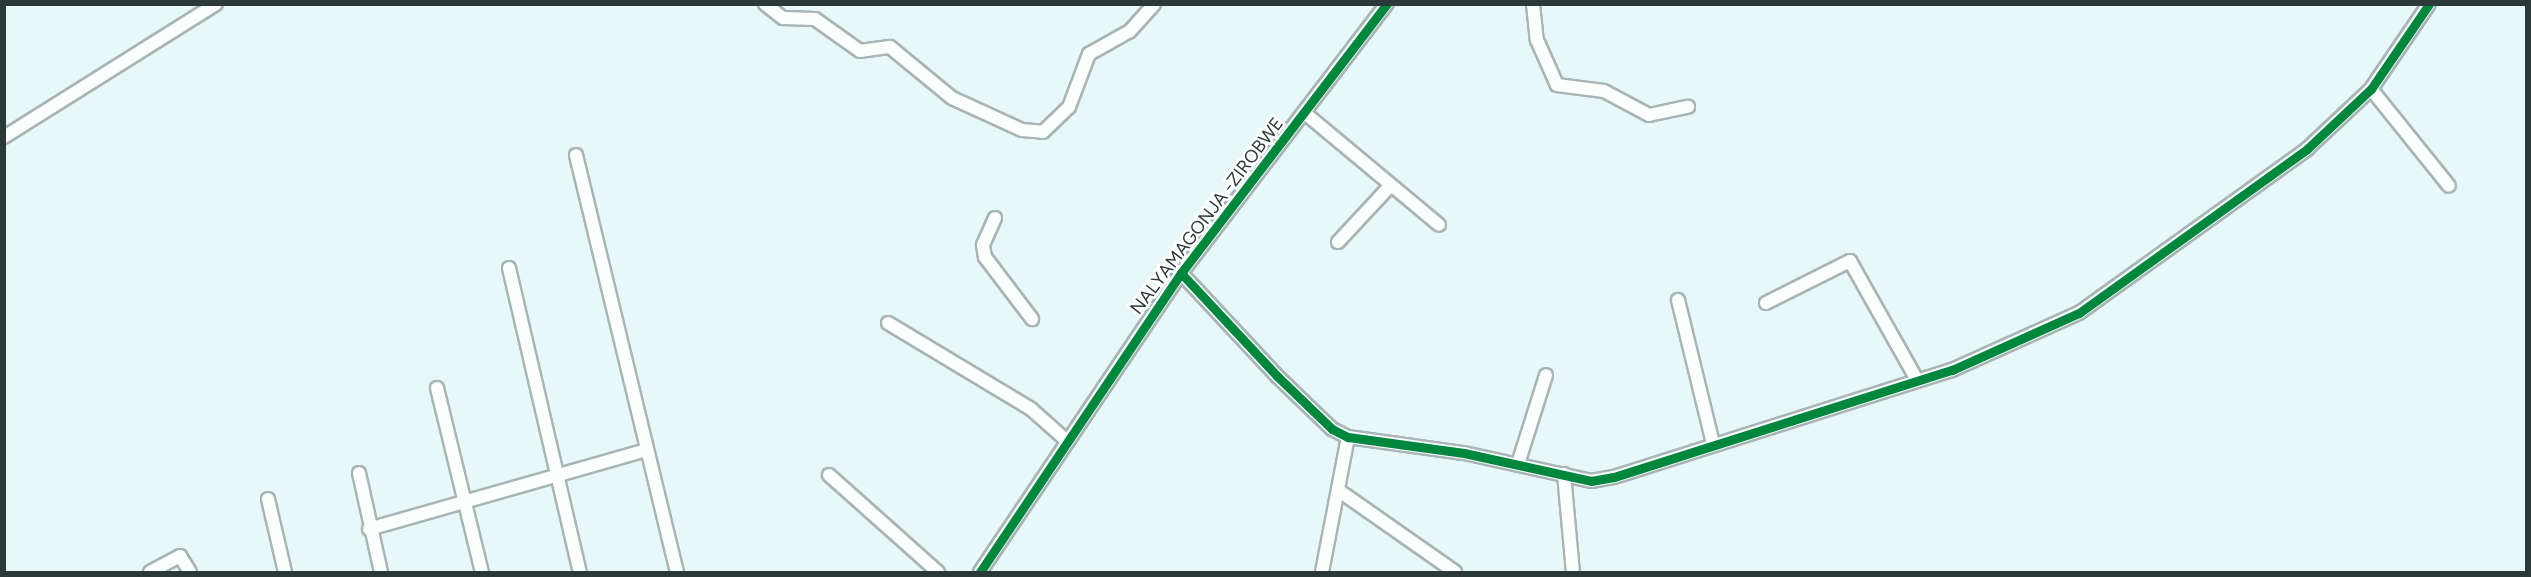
<!DOCTYPE html>
<html>
<head>
<meta charset="utf-8">
<style>
	body { margin:0 }
	#map { position:relative; width:2531px; height:577px; overflow:hidden; background:#e8f8f8; font-family:Figtree,sans-serif }
	div>[style] { position:absolute }
	.roads { filter:drop-shadow(2px 0 #a8b5b5) drop-shadow(-2px 0 #a8b5b5) drop-shadow(0 2px #a8b5b5) drop-shadow(0 -2px #a8b5b5) }
	.minor>* { height:12px; margin:-6px; padding:0 6px; transform-origin:6px; border-radius:6px; background:#fcfefe }
	.cycleway>* { height:9px; margin:-4.5px; padding:0 4.5px; transform-origin:4.5px; border-radius:4.5px; background:#00873e }
	span { translate:-50% -50%; white-space:nowrap; text-align:center; line-height:1.15; -webkit-text-stroke:5px #fff; paint-order:stroke }
	.street-label { font-size:18px; color:#2c3939 }
	.frame { position:absolute; inset:0; border:6px solid #2c3939; pointer-events:none }
</style>
</head>
<body>
<div id="map">
	<div class="roads">
		<div class="minor">
			<i style="left:765px;top:4px;width:23px;rotate:38deg"></i>
			<i style="left:783px;top:18px;width:32px;rotate:2deg"></i>
			<i style="left:815px;top:19px;width:55px;rotate:35.4deg"></i>
			<i style="left:860px;top:51px;width:30px;rotate:-8deg"></i>
			<i style="left:890px;top:47px;width:80px;rotate:39.4deg"></i>
			<i style="left:952px;top:98px;width:77px;rotate:24.6deg"></i>
			<i style="left:1022px;top:130px;width:21px;rotate:5deg"></i>
			<i style="left:1043px;top:132px;width:36px;rotate:-44deg"></i>
			<i style="left:1069px;top:107px;width:57px;rotate:-69.3deg"></i>
			<i style="left:1089px;top:54px;width:47px;rotate:-29.3deg"></i>
			<i style="left:1130px;top:31px;width:36px;rotate:-48deg"></i>
			<i style="left:1533px;top:4px;width:36px;rotate:84deg"></i>
			<i style="left:1537px;top:40px;width:49px;rotate:66deg"></i>
			<i style="left:1557px;top:85px;width:47px;rotate:7.3deg"></i>
			<i style="left:1604px;top:91px;width:51px;rotate:28.1deg"></i>
			<i style="left:1649px;top:115px;width:40px;rotate:-12deg"></i>
			<i style="left:2371px;top:89px;width:124px;rotate:51.2deg"></i>
			<i style="left:1306px;top:114px;width:173px;rotate:39.8deg"></i>
			<i style="left:4px;top:137px;width:250px;rotate:-32.1deg"></i>
			<i style="left:576px;top:155px;width:429px;rotate:76.4deg"></i>
			<i style="left:995px;top:218px;width:30px;rotate:114deg"></i>
			<i style="left:983px;top:245px;width:12px;rotate:81deg"></i>
			<i style="left:985px;top:257px;width:78px;rotate:52.8deg"></i>
			<i style="left:1338px;top:242px;width:76px;rotate:-47.1deg"></i>
			<i style="left:509px;top:268px;width:312px;rotate:76.9deg"></i>
			<i style="left:1181px;top:273px;width:141px;rotate:47deg"></i>
			<i style="left:1277px;top:376px;width:76px;rotate:43.9deg"></i>
			<i style="left:1332px;top:429px;width:18px;rotate:27deg"></i>
			<i style="left:1348px;top:437px;width:117px;rotate:7.9deg"></i>
			<i style="left:1464px;top:453px;width:130px;rotate:12.4deg"></i>
			<i style="left:1591px;top:481px;width:23px;rotate:-10deg"></i>
			<i style="left:1614px;top:477px;width:355px;rotate:-17.6deg"></i>
			<i style="left:1952px;top:370px;width:139px;rotate:-24.2deg"></i>
			<i style="left:2079px;top:313px;width:281px;rotate:-35.7deg"></i>
			<i style="left:2307px;top:149px;width:88px;rotate:-43.2deg"></i>
			<i style="left:2371px;top:89px;width:103px;rotate:-55.7deg"></i>
			<i style="left:1678px;top:300px;width:148px;rotate:76.3deg"></i>
			<i style="left:1766px;top:303px;width:94px;rotate:-26.6deg"></i>
			<i style="left:1850px;top:261px;width:137px;rotate:60.6deg"></i>
			<i style="left:888px;top:323px;width:167px;rotate:31deg"></i>
			<i style="left:1031px;top:409px;width:48px;rotate:41.6deg"></i>
			<i style="left:437px;top:388px;width:189px;rotate:76.3deg"></i>
			<i style="left:1518px;top:464px;width:93px;rotate:-72.5deg"></i>
			<i style="left:359px;top:473px;width:101px;rotate:77.5deg"></i>
			<i style="left:1564px;top:474px;width:98px;rotate:84.8deg"></i>
			<i style="left:829px;top:475px;width:146px;rotate:41.7deg"></i>
			<i style="left:1338px;top:490px;width:143px;rotate:35deg"></i>
			<i style="left:268px;top:499px;width:75px;rotate:76.9deg"></i>
			<i style="left:369px;top:529px;width:288px;rotate:-15.9deg"></i>
			<i style="left:150px;top:572px;width:34px;rotate:-28deg"></i>
			<i style="left:180px;top:556px;width:19px;rotate:58deg"></i>
			<i style="left:980px;top:572px;width:360px;rotate:-56.1deg"></i>
			<i style="left:1181px;top:273px;width:339px;rotate:-52.6deg"></i>
			<i style="left:1322px;top:572px;width:137px;rotate:-79.1deg"></i>
		</div>
	</div>
	<div class="cycleway">
		<i style="left:1181px;top:273px;width:141px;rotate:47deg"></i>
		<i style="left:1277px;top:376px;width:76px;rotate:43.9deg"></i>
		<i style="left:1332px;top:429px;width:18px;rotate:27deg"></i>
		<i style="left:1348px;top:437px;width:117px;rotate:7.9deg"></i>
		<i style="left:1464px;top:453px;width:130px;rotate:12.4deg"></i>
		<i style="left:1591px;top:481px;width:23px;rotate:-10deg"></i>
		<i style="left:1614px;top:477px;width:355px;rotate:-17.6deg"></i>
		<i style="left:1952px;top:370px;width:139px;rotate:-24.2deg"></i>
		<i style="left:2079px;top:313px;width:281px;rotate:-35.7deg"></i>
		<i style="left:2307px;top:149px;width:88px;rotate:-43.2deg"></i>
		<i style="left:2371px;top:89px;width:103px;rotate:-55.7deg"></i>
		<i style="left:980px;top:572px;width:360px;rotate:-56.1deg"></i>
		<i style="left:1181px;top:273px;width:339px;rotate:-52.6deg"></i>
	</div>
	<div class="street-label">
		<span style="left:1207px;top:216px;rotate:-53deg">NALYAMAGONJA -ZIROBWE</span>
	</div>
	<div class="frame"></div>
</div>
</body>
</html>
